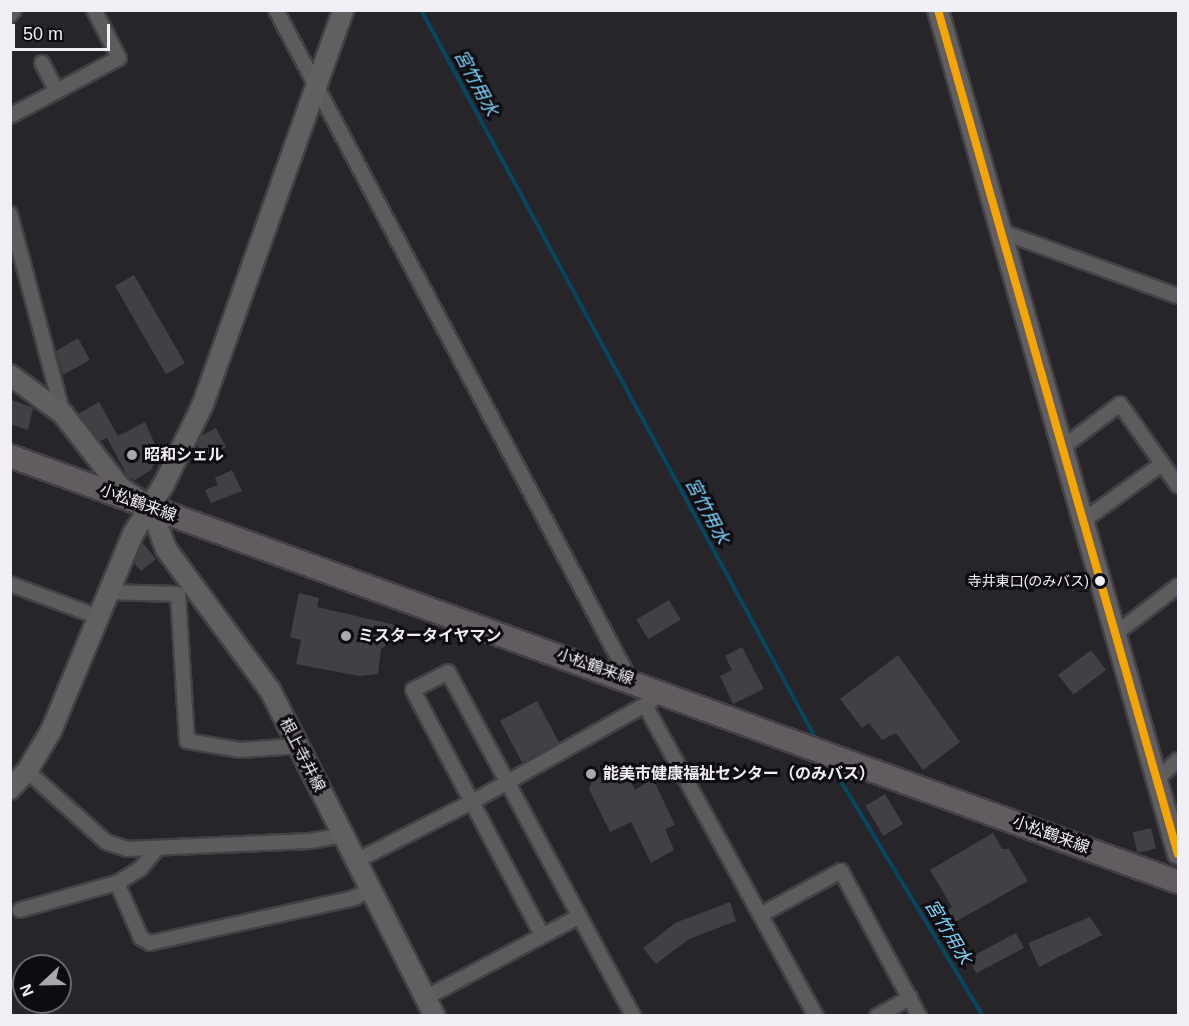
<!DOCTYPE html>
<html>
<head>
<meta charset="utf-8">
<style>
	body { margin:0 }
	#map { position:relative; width:1189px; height:1026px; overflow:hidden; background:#27242a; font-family:Arial,"Noto Sans JP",sans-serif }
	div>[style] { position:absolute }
	.stream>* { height:4px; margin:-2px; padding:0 2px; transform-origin:2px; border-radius:2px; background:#04475e }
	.building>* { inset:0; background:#434045; transform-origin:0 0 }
	.roads { filter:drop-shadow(2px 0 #434146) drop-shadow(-2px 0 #434146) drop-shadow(0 2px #434146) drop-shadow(0 -2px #434146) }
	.street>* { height:14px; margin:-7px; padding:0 7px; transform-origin:7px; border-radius:7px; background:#5e5b5d }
	.secondary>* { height:20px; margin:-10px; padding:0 10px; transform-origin:10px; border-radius:10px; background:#625f60 }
	.primary>* { height:22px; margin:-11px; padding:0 11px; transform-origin:11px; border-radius:11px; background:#605c60 }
	.bus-1>* { height:8px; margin:-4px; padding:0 4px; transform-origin:4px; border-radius:4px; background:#f7a600 }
	.dots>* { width:16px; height:16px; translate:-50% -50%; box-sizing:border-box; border:3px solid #0f0c11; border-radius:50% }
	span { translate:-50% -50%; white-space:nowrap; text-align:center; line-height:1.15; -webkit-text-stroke:6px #0f0c11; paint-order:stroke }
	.bus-label { font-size:14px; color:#f2eef6 }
	.right { translate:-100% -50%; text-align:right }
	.poi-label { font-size:16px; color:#f2eef6; font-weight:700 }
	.left { translate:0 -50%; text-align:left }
	.street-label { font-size:16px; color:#f2eef6 }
	.water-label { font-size:18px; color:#78d6fe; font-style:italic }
	.frame { position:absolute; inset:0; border:12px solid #f2eef6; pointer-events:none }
	.north { position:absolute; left:12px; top:954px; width:60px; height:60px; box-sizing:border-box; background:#0f0c11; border:2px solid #6a666d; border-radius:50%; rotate:248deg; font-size:16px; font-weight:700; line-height:24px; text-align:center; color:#f2eef6 }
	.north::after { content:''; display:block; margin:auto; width:21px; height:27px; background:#aba7af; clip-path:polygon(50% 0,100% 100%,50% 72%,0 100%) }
	.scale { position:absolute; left:12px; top:24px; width:98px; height:27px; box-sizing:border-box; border:3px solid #f2eef6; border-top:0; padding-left:8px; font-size:18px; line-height:21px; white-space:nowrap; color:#f2eef6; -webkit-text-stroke:4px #0f0c11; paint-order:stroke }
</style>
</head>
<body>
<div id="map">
	<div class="stream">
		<i style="left:421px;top:10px;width:831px;rotate:61.55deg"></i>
		<i style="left:831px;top:765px;width:293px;rotate:58.8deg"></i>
	</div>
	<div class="building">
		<i style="left:134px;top:275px;width:102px;height:22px;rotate:60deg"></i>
		<i style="clip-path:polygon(78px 338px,90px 360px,63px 375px,56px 351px)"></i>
		<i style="clip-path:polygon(10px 399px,33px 408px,28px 430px,10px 424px)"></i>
		<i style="clip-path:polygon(99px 402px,118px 436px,145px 422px,159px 453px,151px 470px,135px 480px,128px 477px,107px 438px,100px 441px,78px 414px)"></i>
		<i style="clip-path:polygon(216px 428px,226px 447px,204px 459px,197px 444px,201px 436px)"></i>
		<i style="clip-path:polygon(232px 470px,242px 491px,211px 503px,205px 490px,218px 485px,215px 478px)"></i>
		<i style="clip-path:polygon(142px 542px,156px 559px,141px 571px,134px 563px)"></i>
		<i style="clip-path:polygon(299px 593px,319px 598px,317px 607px,404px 627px,404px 634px,381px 649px,378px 674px,359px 676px,296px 664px,301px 640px,290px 637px)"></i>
		<i style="left:669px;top:600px;width:23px;height:38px;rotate:59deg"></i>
		<i style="clip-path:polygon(742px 647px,764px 689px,733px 704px,720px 676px,732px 670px,725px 656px)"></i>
		<i style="left:1091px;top:650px;width:25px;height:41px;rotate:53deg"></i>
		<i style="clip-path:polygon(898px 655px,960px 742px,923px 770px,896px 733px,882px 740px,869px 723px,862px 728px,840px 699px)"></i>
		<i style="left:537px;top:701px;width:47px;height:42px;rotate:62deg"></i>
		<i style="clip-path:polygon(626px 772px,635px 790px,653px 779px,675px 825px,665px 829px,674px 850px,651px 863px,631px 822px,610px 832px,589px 789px,592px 781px,602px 776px,614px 780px,618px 773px)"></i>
		<i style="left:885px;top:794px;width:35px;height:23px;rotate:59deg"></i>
		<i style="left:1151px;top:828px;width:21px;height:19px;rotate:76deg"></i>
		<i style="clip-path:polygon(993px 833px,1002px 849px,1009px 849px,1028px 881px,955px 922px,948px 910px,952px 907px,930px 870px)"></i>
		<i style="clip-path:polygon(730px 902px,736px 921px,689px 939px,656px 964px,643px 948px,675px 923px)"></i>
		<i style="clip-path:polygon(1090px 917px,1102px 935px,1039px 967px,1028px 943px)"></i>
		<i style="left:1016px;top:933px;width:17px;height:54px;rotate:62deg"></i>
	</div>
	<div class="roads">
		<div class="street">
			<i style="left:276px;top:10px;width:758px;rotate:62.15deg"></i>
			<i style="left:10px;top:15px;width:6px;rotate:-51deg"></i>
			<i style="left:42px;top:63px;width:32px;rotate:62deg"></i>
			<i style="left:10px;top:116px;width:123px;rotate:-28deg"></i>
			<i style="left:119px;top:58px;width:54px;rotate:-117.5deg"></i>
			<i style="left:10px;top:214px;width:207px;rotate:75.2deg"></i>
			<i style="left:1000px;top:231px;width:189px;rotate:20.1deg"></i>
			<i style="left:1063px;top:447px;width:71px;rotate:-37deg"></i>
			<i style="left:1120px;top:404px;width:100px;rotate:54.7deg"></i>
			<i style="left:1084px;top:520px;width:96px;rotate:-35.7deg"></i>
			<i style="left:10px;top:584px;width:92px;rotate:20.4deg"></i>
			<i style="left:106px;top:592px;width:72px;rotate:1.6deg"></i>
			<i style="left:178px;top:594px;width:147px;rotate:86.5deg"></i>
			<i style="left:187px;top:741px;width:54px;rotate:9.6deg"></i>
			<i style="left:240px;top:750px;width:58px;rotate:-3.9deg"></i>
			<i style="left:1115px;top:634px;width:79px;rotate:-37.3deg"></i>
			<i style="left:646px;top:707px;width:353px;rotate:61.2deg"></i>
			<i style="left:27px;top:771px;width:106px;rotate:41.9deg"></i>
			<i style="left:106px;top:842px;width:22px;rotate:18deg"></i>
			<i style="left:127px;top:849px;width:183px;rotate:-2.5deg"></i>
			<i style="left:310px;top:841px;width:34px;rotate:-10deg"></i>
			<i style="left:1158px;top:778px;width:27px;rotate:-42deg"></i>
			<i style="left:356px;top:861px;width:130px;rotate:-27deg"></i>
			<i style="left:472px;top:802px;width:206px;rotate:-29.3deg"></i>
			<i style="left:117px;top:883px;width:60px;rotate:66.4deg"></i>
			<i style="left:141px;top:938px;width:10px;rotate:29deg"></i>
			<i style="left:150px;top:943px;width:209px;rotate:-12.4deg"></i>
			<i style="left:354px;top:898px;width:17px;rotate:-28deg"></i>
			<i style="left:20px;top:910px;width:101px;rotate:-15.6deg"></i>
			<i style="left:117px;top:883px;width:27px;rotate:-31deg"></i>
			<i style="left:140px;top:869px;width:26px;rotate:-50deg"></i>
			<i style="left:762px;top:914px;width:90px;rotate:-28.6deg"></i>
			<i style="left:841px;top:871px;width:165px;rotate:61.7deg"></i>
			<i style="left:542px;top:935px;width:277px;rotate:-117.8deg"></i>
			<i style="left:413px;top:690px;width:39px;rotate:-27deg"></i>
			<i style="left:448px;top:672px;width:391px;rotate:61.7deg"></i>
			<i style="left:425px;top:998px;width:175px;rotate:-27.9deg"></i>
			<i style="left:877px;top:1016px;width:38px;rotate:-29deg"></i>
		</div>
		<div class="secondary">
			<i style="left:938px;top:10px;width:877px;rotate:74.13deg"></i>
			<i style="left:10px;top:375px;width:66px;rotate:36.3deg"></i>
			<i style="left:63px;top:414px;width:93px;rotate:52deg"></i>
			<i style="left:120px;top:487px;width:37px;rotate:34deg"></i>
			<i style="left:151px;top:508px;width:44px;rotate:69.9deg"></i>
			<i style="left:166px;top:549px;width:175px;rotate:53.6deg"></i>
			<i style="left:270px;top:690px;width:365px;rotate:63.2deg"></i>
			<i style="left:10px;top:789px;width:25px;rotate:-47deg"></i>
			<i style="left:27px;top:771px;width:47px;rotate:-59deg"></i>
			<i style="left:51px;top:731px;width:213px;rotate:-67.4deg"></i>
			<i style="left:133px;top:534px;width:59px;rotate:-58.2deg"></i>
			<i style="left:164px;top:484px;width:89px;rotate:-64deg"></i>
			<i style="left:203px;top:404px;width:418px;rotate:-70.4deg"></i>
		</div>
		<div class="primary">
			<i style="left:10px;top:456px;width:1243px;rotate:20.04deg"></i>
		</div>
	</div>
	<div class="bus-1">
		<i style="left:938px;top:10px;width:877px;rotate:74.13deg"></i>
	</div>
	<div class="dots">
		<i style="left:132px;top:455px;background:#aba7af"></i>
		<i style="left:1100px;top:581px;background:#f2eef6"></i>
		<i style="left:346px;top:636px;background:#aba7af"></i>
		<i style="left:591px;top:774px;background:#aba7af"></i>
	</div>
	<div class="bus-label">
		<span class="right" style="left:1089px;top:581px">寺井東口(のみバス)</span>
	</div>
	<div class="poi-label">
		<span class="left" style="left:144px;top:455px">昭和シェル</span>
		<span class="left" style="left:358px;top:636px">ミスタータイヤマン</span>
		<span class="left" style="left:603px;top:774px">能美市健康福祉センター（のみバス）</span>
	</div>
	<div class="street-label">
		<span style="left:138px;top:503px;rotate:20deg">小松鶴来線</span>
		<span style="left:595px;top:667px;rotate:19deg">小松鶴来線</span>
		<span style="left:302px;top:755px;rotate:63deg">根上寺井線</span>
		<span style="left:1051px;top:835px;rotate:20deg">小松鶴来線</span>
	</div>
	<div class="water-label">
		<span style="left:476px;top:83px;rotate:62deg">宮竹用水</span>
		<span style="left:707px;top:511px;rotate:62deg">宮竹用水</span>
		<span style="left:948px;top:932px;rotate:59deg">宮竹用水</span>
	</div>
	<div class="frame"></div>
	<div class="north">N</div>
	<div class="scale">50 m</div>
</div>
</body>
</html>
